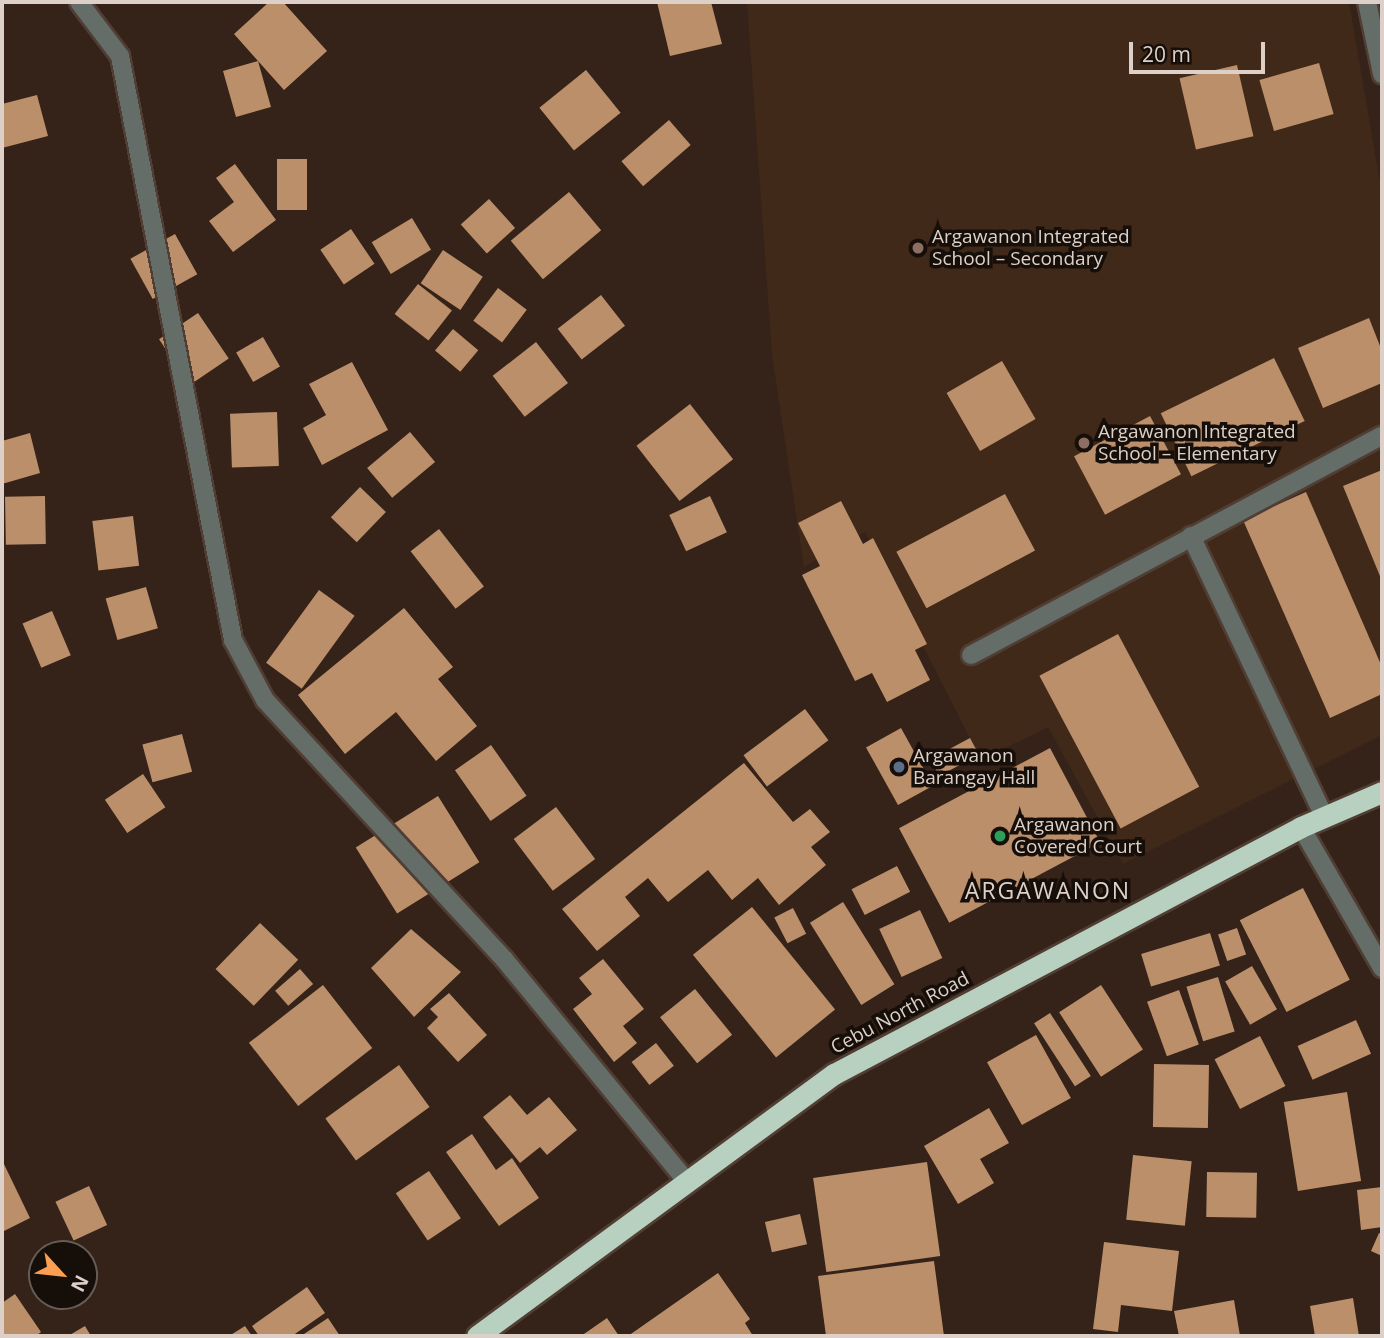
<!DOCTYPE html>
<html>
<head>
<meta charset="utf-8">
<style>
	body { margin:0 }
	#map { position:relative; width:1384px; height:1338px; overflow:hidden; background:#352218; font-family:"Open Sans",sans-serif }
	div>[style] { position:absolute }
	.built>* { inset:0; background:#41291a }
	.building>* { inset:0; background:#bc8f6b; transform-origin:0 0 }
	.roads { filter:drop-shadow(2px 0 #503e34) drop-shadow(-2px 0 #503e34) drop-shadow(0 2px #503e34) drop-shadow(0 -2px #503e34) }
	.minor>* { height:18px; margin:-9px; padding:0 9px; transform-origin:9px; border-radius:9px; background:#646d67 }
	.highway>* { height:21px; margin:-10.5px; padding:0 10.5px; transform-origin:10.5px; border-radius:10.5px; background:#b8d0bf }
	.dots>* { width:19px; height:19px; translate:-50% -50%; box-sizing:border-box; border:4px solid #160e09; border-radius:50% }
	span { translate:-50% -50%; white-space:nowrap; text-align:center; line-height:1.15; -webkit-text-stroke:7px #160e09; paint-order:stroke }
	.poi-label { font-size:19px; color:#ddd0c9 }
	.left { translate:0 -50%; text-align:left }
	.street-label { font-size:19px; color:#ddd0c9 }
	.quarter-label { font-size:23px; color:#ddd0c9; letter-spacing:2px }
	.frame { position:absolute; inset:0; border:4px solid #ddd0c9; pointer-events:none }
	.north { position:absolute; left:28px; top:1240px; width:70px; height:70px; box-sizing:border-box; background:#160e09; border:2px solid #665c56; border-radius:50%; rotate:117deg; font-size:19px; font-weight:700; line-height:28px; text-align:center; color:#ddd0c9 }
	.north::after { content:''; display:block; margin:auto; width:24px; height:32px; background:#fb9e51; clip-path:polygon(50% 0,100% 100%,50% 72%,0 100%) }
	.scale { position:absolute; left:1129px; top:42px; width:136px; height:32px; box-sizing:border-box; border:4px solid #ddd0c9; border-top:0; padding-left:9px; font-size:21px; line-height:24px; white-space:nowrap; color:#ddd0c9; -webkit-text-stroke:5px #160e09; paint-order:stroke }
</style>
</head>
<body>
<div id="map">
	<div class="built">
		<i style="clip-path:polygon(747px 2px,1349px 2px,1382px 194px,1382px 735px,1123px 864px,1048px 727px,981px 760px,865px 532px,804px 567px,772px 355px)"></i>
	</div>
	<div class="building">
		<i style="clip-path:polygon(269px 2px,283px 2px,327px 51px,284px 90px,258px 61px,271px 107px,236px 117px,223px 71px,258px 61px,234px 34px)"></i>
		<i style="clip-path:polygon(657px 2px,711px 2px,722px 44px,670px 56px)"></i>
		<i style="left:1319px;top:63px;width:53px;height:62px;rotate:74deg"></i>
		<i style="left:1237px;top:65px;width:73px;height:59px;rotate:77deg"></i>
		<i style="left:586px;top:70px;width:55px;height:60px;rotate:51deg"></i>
		<i style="clip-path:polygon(37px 95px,48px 136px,2px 148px,2px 104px)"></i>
		<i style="left:669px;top:120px;width:33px;height:63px;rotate:49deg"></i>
		<i style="left:277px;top:159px;width:30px;height:51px"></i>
		<i style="clip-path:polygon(235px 164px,276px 220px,233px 252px,209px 221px,234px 202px,216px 178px)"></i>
		<i style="left:569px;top:192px;width:50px;height:76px;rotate:50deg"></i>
		<i style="left:489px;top:199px;width:39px;height:38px;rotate:48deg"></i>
		<i style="left:412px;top:218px;width:37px;height:47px;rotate:59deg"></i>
		<i style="left:351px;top:229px;width:42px;height:37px;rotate:56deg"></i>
		<i style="left:175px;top:234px;width:46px;height:51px;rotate:61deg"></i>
		<i style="left:443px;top:250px;width:48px;height:40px;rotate:34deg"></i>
		<i style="left:418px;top:284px;width:43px;height:38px;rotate:38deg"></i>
		<i style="left:498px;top:288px;width:36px;height:41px;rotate:37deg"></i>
		<i style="left:601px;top:295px;width:39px;height:55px;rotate:52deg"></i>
		<i style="left:198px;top:313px;width:55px;height:47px;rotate:56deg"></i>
		<i style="clip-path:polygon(1369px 318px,1382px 351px,1382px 383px,1323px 408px,1298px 348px)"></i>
		<i style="left:453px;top:329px;width:33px;height:28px;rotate:40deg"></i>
		<i style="left:263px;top:337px;width:34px;height:31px;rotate:60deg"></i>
		<i style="left:536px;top:342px;width:52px;height:55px;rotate:52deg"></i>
		<i style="left:1274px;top:358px;width:70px;height:126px;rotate:64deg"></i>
		<i style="left:1002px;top:361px;width:67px;height:64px;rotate:60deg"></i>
		<i style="clip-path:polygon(352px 362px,388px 430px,322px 465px,303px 428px,326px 415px,309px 384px)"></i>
		<i style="left:690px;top:404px;width:70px;height:68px;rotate:52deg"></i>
		<i style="left:277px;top:412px;width:54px;height:47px;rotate:88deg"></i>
		<i style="left:1150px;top:416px;width:66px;height:86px;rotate:62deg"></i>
		<i style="left:410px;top:432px;width:39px;height:56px;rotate:50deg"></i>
		<i style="clip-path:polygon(30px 433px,40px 473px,2px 484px,2px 441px)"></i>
		<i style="clip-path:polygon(1382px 470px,1382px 581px,1343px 486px)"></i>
		<i style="left:360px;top:487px;width:36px;height:42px;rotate:44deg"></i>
		<i style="clip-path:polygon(1306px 492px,1382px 667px,1382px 694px,1330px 718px,1243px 520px)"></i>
		<i style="left:1005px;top:494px;width:64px;height:123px;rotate:62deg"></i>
		<i style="left:45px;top:496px;width:48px;height:40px;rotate:89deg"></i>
		<i style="left:710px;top:496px;width:40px;height:45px;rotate:65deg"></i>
		<i style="clip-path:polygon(841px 501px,863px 544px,873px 538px,927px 644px,915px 650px,930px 680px,887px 702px,872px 673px,855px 681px,802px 575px,820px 566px,798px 523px)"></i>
		<i style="left:133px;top:516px;width:50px;height:41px;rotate:83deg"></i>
		<i style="left:439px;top:529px;width:73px;height:36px;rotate:52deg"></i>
		<i style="left:146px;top:587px;width:43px;height:42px;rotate:74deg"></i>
		<i style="left:319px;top:590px;width:44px;height:90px;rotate:36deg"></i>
		<i style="clip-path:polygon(404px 608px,453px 667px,438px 679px,477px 726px,436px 761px,396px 712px,345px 754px,298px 695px)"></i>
		<i style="left:52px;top:611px;width:48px;height:32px;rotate:67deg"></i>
		<i style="left:1118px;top:634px;width:173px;height:89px;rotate:62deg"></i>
		<i style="left:805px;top:709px;width:39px;height:77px;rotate:53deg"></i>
		<i style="left:901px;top:728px;width:66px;height:40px;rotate:61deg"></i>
		<i style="left:182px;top:734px;width:39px;height:41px;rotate:75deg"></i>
		<i style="left:970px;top:738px;width:19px;height:45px;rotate:62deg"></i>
		<i style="left:491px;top:745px;width:62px;height:44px;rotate:55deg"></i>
		<i style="left:1050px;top:748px;width:107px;height:171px;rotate:62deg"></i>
		<i style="clip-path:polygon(744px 763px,793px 822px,810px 809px,830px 832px,811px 847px,826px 865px,779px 905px,758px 878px,732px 900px,708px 870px,668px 902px,648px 878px,625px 897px,640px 916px,597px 951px,562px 909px)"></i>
		<i style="left:143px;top:774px;width:40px;height:46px;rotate:56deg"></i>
		<i style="left:438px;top:796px;width:78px;height:97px;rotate:58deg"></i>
		<i style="left:556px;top:807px;width:65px;height:53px;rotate:53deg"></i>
		<i style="left:897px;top:866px;width:29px;height:51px;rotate:63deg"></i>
		<i style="left:1303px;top:888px;width:103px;height:71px;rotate:63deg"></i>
		<i style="left:843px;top:902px;width:97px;height:39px;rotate:58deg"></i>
		<i style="left:752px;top:907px;width:132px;height:76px;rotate:51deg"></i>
		<i style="left:793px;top:908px;width:29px;height:21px;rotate:63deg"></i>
		<i style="left:920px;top:910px;width:53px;height:45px;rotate:65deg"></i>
		<i style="left:260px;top:923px;width:53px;height:64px;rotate:44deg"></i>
		<i style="left:1237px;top:928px;width:28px;height:20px;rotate:71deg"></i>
		<i style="clip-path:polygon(411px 929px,461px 972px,414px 1017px,371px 968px)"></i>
		<i style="left:1210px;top:933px;width:34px;height:72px;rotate:73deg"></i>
		<i style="clip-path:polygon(603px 959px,644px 1009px,623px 1026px,637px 1043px,614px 1062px,573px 1009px,592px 994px,579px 978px)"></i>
		<i style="left:1252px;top:966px;width:50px;height:31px;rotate:60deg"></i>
		<i style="left:300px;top:969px;width:20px;height:33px;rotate:49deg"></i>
		<i style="left:1218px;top:977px;width:57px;height:33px;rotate:73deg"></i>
		<i style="left:323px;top:985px;width:80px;height:94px;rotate:52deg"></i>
		<i style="left:1101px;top:985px;width:77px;height:50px;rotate:57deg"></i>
		<i style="left:695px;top:989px;width:59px;height:45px;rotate:51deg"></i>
		<i style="left:1179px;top:990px;width:58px;height:34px;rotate:70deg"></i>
		<i style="clip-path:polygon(449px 993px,487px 1035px,458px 1062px,427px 1028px,438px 1017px,430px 1009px)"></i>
		<i style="left:1050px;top:1013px;width:75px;height:19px;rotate:57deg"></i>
		<i style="left:1356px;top:1020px;width:37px;height:64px;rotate:66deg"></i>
		<i style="left:1036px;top:1035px;width:72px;height:56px;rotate:61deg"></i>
		<i style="left:1260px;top:1036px;width:56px;height:51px;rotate:63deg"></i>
		<i style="left:656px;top:1043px;width:29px;height:31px;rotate:52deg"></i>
		<i style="left:1154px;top:1064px;width:55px;height:63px;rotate:1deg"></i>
		<i style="left:399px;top:1065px;width:52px;height:91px;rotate:54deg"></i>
		<i style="left:1347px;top:1092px;width:90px;height:64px;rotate:81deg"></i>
		<i style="clip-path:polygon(510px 1095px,527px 1115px,549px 1097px,577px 1130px,547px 1155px,540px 1147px,520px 1163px,483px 1117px)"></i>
		<i style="clip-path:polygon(989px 1108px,1009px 1143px,980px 1159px,994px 1183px,958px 1204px,924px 1146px)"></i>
		<i style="clip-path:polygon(472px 1134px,496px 1170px,512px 1158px,539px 1198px,499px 1226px,446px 1152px)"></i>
		<i style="left:1133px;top:1155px;width:59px;height:65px;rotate:6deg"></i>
		<i style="clip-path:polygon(2px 1160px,30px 1218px,2px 1232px)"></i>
		<i style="left:927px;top:1162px;width:95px;height:115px;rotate:82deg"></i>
		<i style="left:429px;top:1171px;width:57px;height:40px;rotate:56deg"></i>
		<i style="left:1207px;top:1172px;width:50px;height:45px;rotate:1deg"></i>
		<i style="left:89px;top:1186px;width:43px;height:37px;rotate:65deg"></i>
		<i style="clip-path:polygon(1382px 1187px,1382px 1227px,1361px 1230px,1357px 1190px)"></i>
		<i style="left:800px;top:1214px;width:31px;height:36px;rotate:77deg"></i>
		<i style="clip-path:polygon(1379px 1233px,1382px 1234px,1382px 1256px,1371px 1251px)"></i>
		<i style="clip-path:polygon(1104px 1242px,1179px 1251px,1172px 1311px,1121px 1305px,1118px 1332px,1093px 1329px)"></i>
		<i style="clip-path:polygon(934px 1261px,944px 1336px,826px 1336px,818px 1276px)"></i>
		<i style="clip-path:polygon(718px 1273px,750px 1319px,745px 1323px,753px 1336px,628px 1336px)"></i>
		<i style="clip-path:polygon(307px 1287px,325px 1313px,292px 1336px,259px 1336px,252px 1326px)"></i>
		<i style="clip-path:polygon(15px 1294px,41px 1332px,36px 1336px,2px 1336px,2px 1303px)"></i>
		<i style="clip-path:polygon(1353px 1298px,1359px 1336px,1315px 1336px,1310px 1306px)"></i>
		<i style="clip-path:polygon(1234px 1300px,1240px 1336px,1179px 1336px,1174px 1311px)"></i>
		<i style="clip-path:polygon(328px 1318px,340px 1336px,301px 1336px)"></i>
		<i style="clip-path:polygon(607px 1318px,619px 1336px,581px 1336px)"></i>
		<i style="clip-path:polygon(85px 1326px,91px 1336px,68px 1336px)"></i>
		<i style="clip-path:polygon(245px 1326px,252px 1336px,229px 1336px)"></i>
	</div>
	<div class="roads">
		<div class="minor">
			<i style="left:79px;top:2px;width:68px;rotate:52.8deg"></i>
			<i style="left:120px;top:56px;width:595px;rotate:79.05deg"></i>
			<i style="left:233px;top:640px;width:68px;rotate:61.9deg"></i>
			<i style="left:265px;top:700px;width:352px;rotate:47.3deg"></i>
			<i style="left:504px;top:959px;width:288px;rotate:50.6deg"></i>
			<i style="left:1367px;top:2px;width:74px;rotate:78.2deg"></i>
			<i style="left:1191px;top:536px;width:310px;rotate:64.6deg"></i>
			<i style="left:971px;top:655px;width:466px;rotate:-28.1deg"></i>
			<i style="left:1301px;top:827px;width:163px;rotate:60.1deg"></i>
		</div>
		<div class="highway">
			<i style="left:477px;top:1336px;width:443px;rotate:-36.3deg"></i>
			<i style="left:834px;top:1074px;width:528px;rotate:-27.87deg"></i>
			<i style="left:1301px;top:827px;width:88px;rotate:-23.4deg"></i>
		</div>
	</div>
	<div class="dots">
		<i style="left:918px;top:248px;background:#8d6e63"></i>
		<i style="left:1084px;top:443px;background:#8d6e63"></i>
		<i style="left:899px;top:767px;background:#5c6f8a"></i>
		<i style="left:1000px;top:836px;background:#2e9e5b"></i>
	</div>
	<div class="poi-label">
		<span class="left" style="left:932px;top:248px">Argawanon Integrated<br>School – Secondary</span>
		<span class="left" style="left:1098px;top:443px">Argawanon Integrated<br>School – Elementary</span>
		<span class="left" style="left:913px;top:767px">Argawanon<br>Barangay Hall</span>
		<span class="left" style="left:1014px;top:836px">Argawanon<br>Covered Court</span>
	</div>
	<div class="street-label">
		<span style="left:900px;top:1013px;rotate:-28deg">Cebu North Road</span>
	</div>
	<div class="quarter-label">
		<span style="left:1048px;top:890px">ARGAWANON</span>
	</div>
	<div class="frame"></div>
	<div class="north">N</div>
	<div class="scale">20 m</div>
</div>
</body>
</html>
